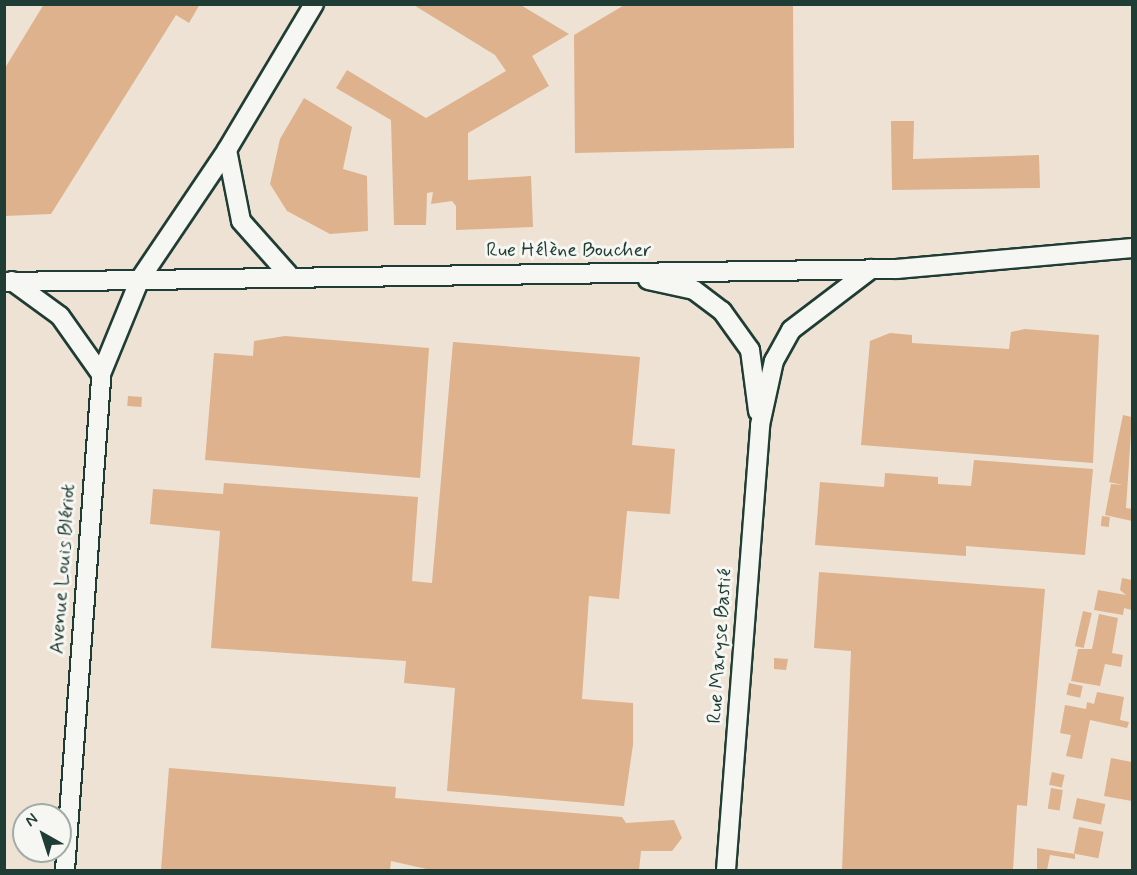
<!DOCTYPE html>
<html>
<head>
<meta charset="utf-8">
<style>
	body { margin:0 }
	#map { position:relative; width:1137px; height:875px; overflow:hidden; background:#f6f6f2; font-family:Mynerve,sans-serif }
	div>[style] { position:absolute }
	.built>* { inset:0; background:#eee2d4 }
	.building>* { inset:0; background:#ddb28d; transform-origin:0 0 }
	.roads { filter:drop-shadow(2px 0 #1f3d34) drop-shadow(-2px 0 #1f3d34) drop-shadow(0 2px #1f3d34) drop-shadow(0 -2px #1f3d34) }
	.minor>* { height:18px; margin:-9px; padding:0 9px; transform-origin:9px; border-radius:9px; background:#f6f6f2 }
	span { translate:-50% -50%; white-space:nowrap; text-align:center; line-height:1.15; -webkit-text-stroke:6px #f6f6f2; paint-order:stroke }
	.street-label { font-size:20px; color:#1f3d34 }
	.frame { position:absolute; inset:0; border:6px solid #1f3d34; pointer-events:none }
	.north { position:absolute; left:12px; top:803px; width:60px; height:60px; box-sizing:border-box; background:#f6f6f2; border:2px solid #a0aca6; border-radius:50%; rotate:321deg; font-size:16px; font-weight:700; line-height:24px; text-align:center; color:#1f3d34 }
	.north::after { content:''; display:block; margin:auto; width:21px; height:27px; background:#1f3d34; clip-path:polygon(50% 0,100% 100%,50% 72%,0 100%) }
</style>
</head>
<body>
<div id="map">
	<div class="built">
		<i style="clip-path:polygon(evenodd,5px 5px,1132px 5px,1132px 870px,5px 870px,5px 5px,24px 815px,60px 815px,60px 851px,24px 851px,24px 815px)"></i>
	</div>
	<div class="building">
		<i style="clip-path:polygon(44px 4px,200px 4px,189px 23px,176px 15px,51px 214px,5px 216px,5px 68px)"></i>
		<i style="clip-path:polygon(412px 4px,519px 4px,569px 34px,532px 56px,549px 86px,468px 133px,468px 180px,531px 176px,533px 227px,456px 230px,456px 206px,452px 201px,431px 204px,433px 192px,427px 193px,426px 225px,394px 225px,391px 120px,336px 88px,347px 70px,426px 118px,506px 71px,495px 55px)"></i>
		<i style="clip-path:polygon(626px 4px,793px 4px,794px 148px,575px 153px,574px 35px)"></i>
		<i style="clip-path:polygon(304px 98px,352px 127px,343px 169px,367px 176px,368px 231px,330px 234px,287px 211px,270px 184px,280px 139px)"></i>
		<i style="clip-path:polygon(891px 121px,914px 121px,913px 159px,1039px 155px,1040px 188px,892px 190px)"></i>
		<i style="clip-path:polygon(1025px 329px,1099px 335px,1093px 463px,861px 445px,870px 341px,890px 333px,912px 335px,912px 343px,1009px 349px,1011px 332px)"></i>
		<i style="clip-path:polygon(285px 336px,429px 348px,420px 478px,205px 460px,214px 353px,253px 356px,254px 341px)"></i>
		<i style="clip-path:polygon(453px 342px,640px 357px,632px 445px,675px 449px,670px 514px,627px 511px,619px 599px,589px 596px,582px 699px,633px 703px,633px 745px,624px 806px,447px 791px,455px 688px,404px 683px,406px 661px,211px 648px,220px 531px,150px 524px,153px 489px,223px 494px,224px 483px,418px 497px,412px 581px,432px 583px)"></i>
		<i style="left:128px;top:396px;width:14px;height:10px;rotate:4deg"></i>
		<i style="clip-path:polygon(1123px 415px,1132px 417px,1126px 508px,1132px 509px,1132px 521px,1105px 515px,1111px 484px,1123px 485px,1109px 482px)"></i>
		<i style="clip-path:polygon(974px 460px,1093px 469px,1085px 555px,966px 546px,966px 556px,815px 545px,820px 482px,884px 487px,885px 473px,938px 477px,938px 484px,971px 486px)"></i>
		<i style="left:1102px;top:516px;width:8px;height:10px;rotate:7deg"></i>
		<i style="clip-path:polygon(819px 572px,1045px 589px,1027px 806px,1017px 805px,1013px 870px,842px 870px,851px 651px,814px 648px)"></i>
		<i style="clip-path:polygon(1122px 578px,1132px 580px,1132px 610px,1124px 608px,1123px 615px,1094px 610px,1098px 590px,1126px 595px,1120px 590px)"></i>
		<i style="left:1083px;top:611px;width:9px;height:36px;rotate:13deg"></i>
		<i style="clip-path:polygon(1099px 614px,1118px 618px,1112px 653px,1123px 655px,1121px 667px,1105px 664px,1100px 686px,1071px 681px,1078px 649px,1092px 649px)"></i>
		<i style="clip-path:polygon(774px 658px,788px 659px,786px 670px,774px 669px)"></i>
		<i style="left:1069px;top:683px;width:14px;height:12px;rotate:12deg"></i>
		<i style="clip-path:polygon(1097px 692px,1124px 697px,1120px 720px,1129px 722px,1127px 728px,1090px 720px,1082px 759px,1066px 756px,1071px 735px,1060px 733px,1065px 705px,1086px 709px,1087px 702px,1094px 704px)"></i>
		<i style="clip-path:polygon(1111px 758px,1132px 762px,1132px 801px,1104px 796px)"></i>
		<i style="clip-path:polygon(169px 768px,396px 787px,395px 798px,622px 817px,626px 823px,674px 820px,682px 838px,672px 851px,641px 851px,639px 870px,431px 870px,391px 861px,390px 870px,161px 870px)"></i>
		<i style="left:1052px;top:772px;width:13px;height:13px;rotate:13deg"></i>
		<i style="left:1051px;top:788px;width:12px;height:21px;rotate:9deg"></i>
		<i style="left:1077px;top:798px;width:29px;height:21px;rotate:12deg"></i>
		<i style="left:1079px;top:827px;width:25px;height:27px;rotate:11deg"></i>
		<i style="clip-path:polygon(1037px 848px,1075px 854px,1075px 859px,1050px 855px,1047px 870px,1037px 870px)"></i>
	</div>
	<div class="roads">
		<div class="minor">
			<i style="left:227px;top:150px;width:72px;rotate:78.8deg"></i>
			<i style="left:241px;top:221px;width:71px;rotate:48.4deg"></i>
			<i style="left:648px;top:280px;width:47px;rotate:12.3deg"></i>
			<i style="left:694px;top:290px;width:35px;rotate:37deg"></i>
			<i style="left:722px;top:311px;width:48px;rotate:54.3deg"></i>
			<i style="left:750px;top:350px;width:62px;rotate:82.5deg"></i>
			<i style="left:12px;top:281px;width:59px;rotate:36.1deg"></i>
			<i style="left:60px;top:316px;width:71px;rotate:54.7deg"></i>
			<i style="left:4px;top:282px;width:893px;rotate:-0.83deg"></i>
			<i style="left:897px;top:269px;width:236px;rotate:-5.1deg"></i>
			<i style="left:65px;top:870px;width:497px;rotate:-85.8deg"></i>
			<i style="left:101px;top:374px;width:103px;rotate:-67.7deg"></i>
			<i style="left:140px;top:279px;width:156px;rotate:-56deg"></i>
			<i style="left:227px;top:150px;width:170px;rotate:-59.2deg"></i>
			<i style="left:726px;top:870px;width:446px;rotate:-85.6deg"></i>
			<i style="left:760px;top:425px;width:66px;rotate:-77.7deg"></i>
			<i style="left:774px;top:361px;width:35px;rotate:-61deg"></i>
			<i style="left:791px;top:330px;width:101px;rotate:-37.3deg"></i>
		</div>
	</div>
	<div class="street-label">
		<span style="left:569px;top:250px">Rue Hélène Boucher</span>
		<span style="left:63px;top:569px;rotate:-86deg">Avenue Louis Blériot</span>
		<span style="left:720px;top:646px;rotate:-86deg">Rue Maryse Bastié</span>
	</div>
	<div class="frame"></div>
	<div class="north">N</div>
</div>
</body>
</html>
